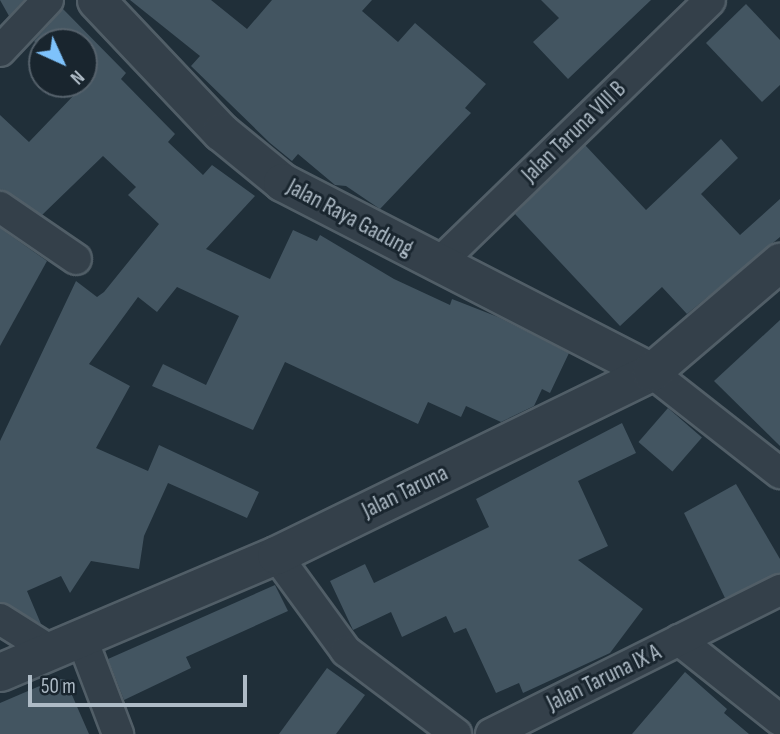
<!DOCTYPE html>
<html>
<head>
<meta charset="utf-8">
<style>
	body { margin:0 }
	#map { position:relative; width:780px; height:734px; overflow:hidden; background:#202f39; font-family:"Sofia Sans Condensed",sans-serif }
	div>[style] { position:absolute }
	.building>* { inset:0; background:#435561; transform-origin:0 0 }
	.roads { filter:drop-shadow(2px 0 #515e67) drop-shadow(-2px 0 #515e67) drop-shadow(0 2px #515e67) drop-shadow(0 -2px #515e67) }
	.minor>* { height:30px; margin:-15px; padding:0 15px; transform-origin:15px; border-radius:15px; background:#34404a }
	.tertiary>* { height:37px; margin:-18.5px; padding:0 18.5px; transform-origin:18.5px; border-radius:18.5px; background:#34404a }
	span { translate:-50% -50%; white-space:nowrap; text-align:center; line-height:1.15; -webkit-text-stroke:6px #19252e; paint-order:stroke }
	.street-label { font-size:23px; color:#aebbc6 }
	.north { position:absolute; left:28px; top:28px; width:70px; height:70px; box-sizing:border-box; background:#19252e; border:2px solid #55616b; border-radius:50%; rotate:135deg; font-size:19px; font-weight:700; line-height:28px; text-align:center; color:#aebbc6 }
	.north::after { content:''; display:block; margin:auto; width:24px; height:32px; background:#7ec2fb; clip-path:polygon(50% 0,100% 100%,50% 72%,0 100%) }
	.scale { position:absolute; left:28px; top:675px; width:219px; height:32px; box-sizing:border-box; border:4px solid #aebbc6; border-top:0; padding-left:9px; font-size:21px; line-height:24px; white-space:nowrap; color:#aebbc6; -webkit-text-stroke:5px #19252e; paint-order:stroke }
</style>
</head>
<body>
<div id="map">
	<div class="building">
		<i style="clip-path:polygon(0 0,24px 0,9px 16px)"></i>
		<i style="clip-path:polygon(130px 0,211px 0,247px 29px,272px 0,372px 0,362px 11px,398px 42px,415px 23px,486px 84px,465px 108px,471px 113px,380px 209px,346px 186px,335px 185px,298px 154px,292px 161px,270px 143px,191px 66px,200px 56px)"></i>
		<i style="clip-path:polygon(541px 0,651px 0,568px 79px,533px 42px,559px 18px)"></i>
		<i style="clip-path:polygon(746px 4px,780px 40px,780px 85px,762px 102px,706px 43px)"></i>
		<i style="clip-path:polygon(63px 9px,126px 73px,121px 79px,175px 134px,168px 142px,203px 175px,212px 165px,255px 196px,206px 249px,270px 279px,293px 230px,317px 241px,320px 235px,394px 279px,450px 305px,452px 299px,498px 317px,569px 353px,550px 393px,542px 389px,534px 406px,501px 422px,466px 406px,461px 417px,428px 402px,418px 424px,285px 362px,253px 430px,152px 386px,163px 364px,206px 385px,239px 316px,177px 287px,157px 312px,138px 297px,89px 364px,130px 386px,96px 448px,148px 471px,159px 445px,259px 492px,247px 518px,168px 483px,144px 536px,139px 569px,91px 561px,70px 593px,61px 576px,27px 591px,41px 624px,0 602px,0 441px,76px 281px,97px 297px,104px 292px,159px 224px,128px 195px,136px 187px,103px 156px,42px 215px,0 190px,0 115px,29px 142px,75px 94px,64px 84px,84px 84px,84px 42px,42px 42px,42px 49px,34px 41px)"></i>
		<i style="clip-path:polygon(721px 139px,738px 158px,701px 194px,740px 235px,780px 199px,780px 237px,687px 314px,662px 287px,620px 326px,515px 214px,585px 145px,646px 210px)"></i>
		<i style="clip-path:polygon(0 228px,47px 261px,0 346px)"></i>
		<i style="clip-path:polygon(780px 320px,780px 446px,714px 381px)"></i>
		<i style="left:668px;top:408px;width:45px;height:45px;rotate:41deg"></i>
		<i style="clip-path:polygon(622px 423px,636px 453px,578px 481px,608px 546px,578px 560px,643px 609px,610px 653px,523px 693px,519px 683px,496px 693px,466px 628px,454px 633px,446px 616px,402px 637px,391px 612px,353px 630px,330px 581px,365px 564px,374px 583px,489px 527px,476px 499px)"></i>
		<i style="clip-path:polygon(736px 484px,780px 559px,780px 573px,725px 598px,684px 513px)"></i>
		<i style="clip-path:polygon(275px 585px,288px 611px,186px 657px,191px 668px,124px 700px,108px 659px)"></i>
		<i style="clip-path:polygon(327px 668px,365px 695px,336px 734px,279px 734px)"></i>
		<i style="clip-path:polygon(685px 672px,727px 709px,724px 713px,749px 734px,632px 734px)"></i>
		<i style="clip-path:polygon(56px 679px,65px 679px,89px 734px,0 734px,0 703px)"></i>
	</div>
	<div class="roads">
		<div class="minor">
			<i style="left:0;top:51px;width:70px;rotate:-46.7deg"></i>
			<i style="left:0;top:207px;width:92px;rotate:34.4deg"></i>
			<i style="left:437px;top:265px;width:380px;rotate:-44.1deg"></i>
			<i style="left:651px;top:372px;width:164px;rotate:38.1deg"></i>
			<i style="left:276px;top:555px;width:119px;rotate:53.9deg"></i>
			<i style="left:346px;top:651px;width:138px;rotate:37deg"></i>
			<i style="left:0;top:619px;width:60px;rotate:32.1deg"></i>
			<i style="left:82px;top:639px;width:102px;rotate:69.2deg"></i>
			<i style="left:679px;top:640px;width:129px;rotate:38.4deg"></i>
			<i style="left:491px;top:734px;width:323px;rotate:-26.5deg"></i>
		</div>
		<div class="tertiary">
			<i style="left:96px;top:0;width:182px;rotate:46.6deg"></i>
			<i style="left:221px;top:132px;width:79px;rotate:39.3deg"></i>
			<i style="left:282px;top:182px;width:415px;rotate:27.2deg"></i>
			<i style="left:0;top:672px;width:300px;rotate:-23deg"></i>
			<i style="left:276px;top:555px;width:417px;rotate:-26deg"></i>
			<i style="left:651px;top:372px;width:170px;rotate:-40.5deg"></i>
		</div>
	</div>
	<div class="street-label">
		<span style="left:574px;top:132px;rotate:-44deg">Jalan Taruna VIII B</span>
		<span style="left:350px;top:218px;rotate:28deg">Jalan Raya Gadung</span>
		<span style="left:405px;top:492px;rotate:-26deg">Jalan Taruna</span>
		<span style="left:604px;top:678px;rotate:-26deg">Jalan Taruna IX A</span>
	</div>
	<div class="north">N</div>
	<div class="scale">50 m</div>
</div>
</body>
</html>
